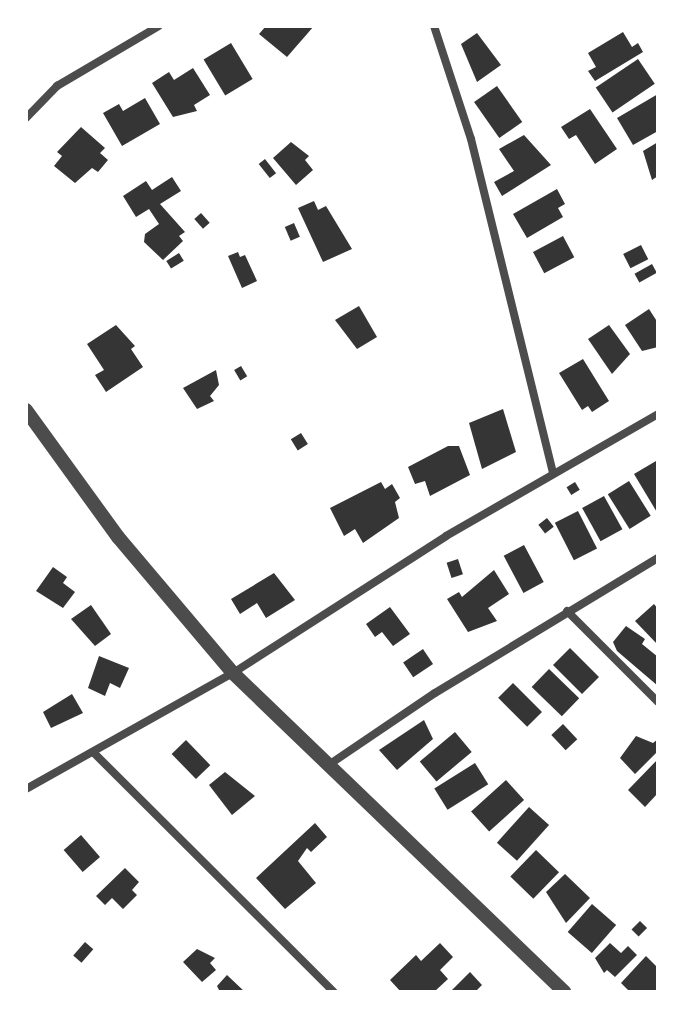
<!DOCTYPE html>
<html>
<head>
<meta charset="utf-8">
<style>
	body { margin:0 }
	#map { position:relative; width:684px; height:1018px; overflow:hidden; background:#fff; font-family:Bitter,serif }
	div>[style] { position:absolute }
	.building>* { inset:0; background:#353535; transform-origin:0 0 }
	.minor>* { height:8px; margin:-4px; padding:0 4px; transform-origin:4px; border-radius:4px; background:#4c4c4c }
	.tertiary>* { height:14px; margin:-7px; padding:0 7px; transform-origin:7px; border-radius:7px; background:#4c4c4c }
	span { translate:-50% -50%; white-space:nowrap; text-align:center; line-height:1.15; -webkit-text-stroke:7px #fff; paint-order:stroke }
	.frame { position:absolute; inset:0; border:28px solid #fff; pointer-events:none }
</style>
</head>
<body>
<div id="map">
	<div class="building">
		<i style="clip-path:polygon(266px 26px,314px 26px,287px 57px,259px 34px)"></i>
		<i style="clip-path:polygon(623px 32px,632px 47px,638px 43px,643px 52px,595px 81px,588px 71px,596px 67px,588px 53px)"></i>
		<i style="clip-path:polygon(477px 33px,501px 65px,477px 82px,461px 44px)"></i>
		<i style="left:231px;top:43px;width:42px;height:32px;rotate:59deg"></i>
		<i style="left:638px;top:59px;width:30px;height:51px;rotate:56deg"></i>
		<i style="clip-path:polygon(193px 68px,210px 95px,194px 105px,197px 111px,173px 117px,152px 83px,169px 72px,174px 80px)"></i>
		<i style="left:497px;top:86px;width:44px;height:28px;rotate:55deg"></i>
		<i style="clip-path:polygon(658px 94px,658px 131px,633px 145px,617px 118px)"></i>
		<i style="clip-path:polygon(145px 98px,160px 124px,122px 146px,103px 113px,119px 104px,123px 111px)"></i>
		<i style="clip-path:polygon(590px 109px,617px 149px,595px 164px,576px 135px,569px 139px,561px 127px)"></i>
		<i style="clip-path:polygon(81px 127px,105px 148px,100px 153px,108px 160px,98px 172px,92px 168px,75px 183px,54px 166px,62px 156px,57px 152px)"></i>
		<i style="clip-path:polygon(524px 135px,551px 165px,502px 196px,494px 182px,514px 171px,499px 149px)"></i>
		<i style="clip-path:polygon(291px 142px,309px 156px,305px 160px,313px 170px,296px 185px,273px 158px)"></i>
		<i style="clip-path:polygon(658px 142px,658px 176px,652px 180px,643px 151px)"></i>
		<i style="left:265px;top:159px;width:18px;height:8px;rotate:52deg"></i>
		<i style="clip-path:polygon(172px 177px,181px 191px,160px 204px,185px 232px,179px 236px,183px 241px,163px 260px,144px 242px,145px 234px,159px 224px,149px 209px,136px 217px,123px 196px,146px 181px,152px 190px)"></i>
		<i style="clip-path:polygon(557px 189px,565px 204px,558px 208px,563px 217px,527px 238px,513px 214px)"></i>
		<i style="clip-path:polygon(314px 201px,318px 210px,326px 206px,352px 249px,323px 262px,298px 208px)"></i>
		<i style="left:201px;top:213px;width:13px;height:9px;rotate:48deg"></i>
		<i style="left:294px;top:223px;width:15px;height:10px;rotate:67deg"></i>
		<i style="left:563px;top:236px;width:24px;height:34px;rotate:62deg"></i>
		<i style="left:641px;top:245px;width:16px;height:20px;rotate:63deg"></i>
		<i style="clip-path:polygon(238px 252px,240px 257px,245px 255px,257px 281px,242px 288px,228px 256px)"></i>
		<i style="left:179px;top:253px;width:9px;height:15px;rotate:58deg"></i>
		<i style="left:652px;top:264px;width:10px;height:20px;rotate:61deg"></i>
		<i style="clip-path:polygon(359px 306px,377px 337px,357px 349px,335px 320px)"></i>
		<i style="clip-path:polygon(649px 309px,658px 323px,658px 347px,642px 351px,625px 325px)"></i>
		<i style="clip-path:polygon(116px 325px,135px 346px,131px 349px,143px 367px,106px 392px,95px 375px,104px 370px,87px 344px)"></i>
		<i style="clip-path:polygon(609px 325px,630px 354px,612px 374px,588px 339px)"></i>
		<i style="clip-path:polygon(583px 359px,609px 401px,592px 412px,588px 406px,582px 410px,559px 373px)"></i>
		<i style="left:241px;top:366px;width:12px;height:8px;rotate:59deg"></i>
		<i style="clip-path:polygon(216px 370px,219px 385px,210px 396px,214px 401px,197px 409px,183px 388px)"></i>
		<i style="clip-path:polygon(503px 409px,516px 452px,482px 469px,469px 423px)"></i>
		<i style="left:301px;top:433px;width:13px;height:12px;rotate:58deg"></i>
		<i style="clip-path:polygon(448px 446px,459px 446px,470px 475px,430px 496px,425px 481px,415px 484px,408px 467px)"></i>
		<i style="clip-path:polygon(656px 461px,658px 465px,658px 514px,634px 474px)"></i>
		<i style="left:629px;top:481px;width:41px;height:25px;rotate:58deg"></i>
		<i style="clip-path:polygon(381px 482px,385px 489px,392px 484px,400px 498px,395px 502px,399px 518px,363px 543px,355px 529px,344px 536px,330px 508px)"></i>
		<i style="left:575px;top:482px;width:9px;height:10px;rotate:58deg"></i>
		<i style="left:604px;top:496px;width:38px;height:25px;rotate:61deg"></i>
		<i style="left:578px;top:511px;width:42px;height:26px;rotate:63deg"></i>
		<i style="left:547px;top:518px;width:11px;height:11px;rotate:52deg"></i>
		<i style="left:524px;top:545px;width:42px;height:23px;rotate:62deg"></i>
		<i style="left:458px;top:559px;width:16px;height:12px;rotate:72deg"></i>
		<i style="clip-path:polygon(53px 567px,67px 577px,63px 583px,75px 592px,63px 608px,36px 591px)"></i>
		<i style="clip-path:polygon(494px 570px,509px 594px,488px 608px,497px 621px,468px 632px,447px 599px,459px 592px,462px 597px)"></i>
		<i style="clip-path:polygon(274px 573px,295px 600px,266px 618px,257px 603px,240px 614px,231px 599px)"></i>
		<i style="clip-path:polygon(654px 604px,658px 609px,658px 645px,635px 621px)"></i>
		<i style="clip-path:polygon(91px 605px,111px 634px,95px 646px,71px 619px)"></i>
		<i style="clip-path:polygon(390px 607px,410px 634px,393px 646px,382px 632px,375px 637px,366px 624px)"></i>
		<i style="clip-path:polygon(626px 626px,645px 639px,642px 644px,658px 657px,658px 686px,617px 651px,613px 642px)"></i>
		<i style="left:570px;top:648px;width:41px;height:24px;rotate:45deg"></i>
		<i style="left:423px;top:649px;width:18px;height:24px;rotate:56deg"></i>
		<i style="clip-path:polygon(99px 656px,129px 668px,120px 688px,110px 683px,105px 696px,88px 688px)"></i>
		<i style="left:549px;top:669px;width:42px;height:25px;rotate:44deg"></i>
		<i style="left:513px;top:683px;width:41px;height:21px;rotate:45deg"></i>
		<i style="clip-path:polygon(72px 694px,83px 713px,51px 728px,43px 712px)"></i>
		<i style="clip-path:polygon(424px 720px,433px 739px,397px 770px,379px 750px)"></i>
		<i style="left:563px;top:724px;width:21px;height:16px;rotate:47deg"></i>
		<i style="left:455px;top:732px;width:26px;height:46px;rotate:50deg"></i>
		<i style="clip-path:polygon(636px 736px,653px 743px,658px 739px,658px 751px,635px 774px,620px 758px)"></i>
		<i style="left:186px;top:740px;width:35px;height:20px;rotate:46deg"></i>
		<i style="clip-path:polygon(658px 759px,658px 793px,645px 807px,628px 790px)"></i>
		<i style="left:475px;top:763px;width:25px;height:48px;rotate:58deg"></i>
		<i style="clip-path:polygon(225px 772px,255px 796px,232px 815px,209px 785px)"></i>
		<i style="left:506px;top:780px;width:27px;height:47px;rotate:48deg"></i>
		<i style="left:529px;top:807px;width:27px;height:48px;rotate:42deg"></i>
		<i style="clip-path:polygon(315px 823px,327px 837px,311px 852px,307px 848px,298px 861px,316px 883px,285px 909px,256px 878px)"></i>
		<i style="left:81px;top:835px;width:29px;height:23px;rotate:49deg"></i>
		<i style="left:536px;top:850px;width:32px;height:37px;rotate:44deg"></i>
		<i style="clip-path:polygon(125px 868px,139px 882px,132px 890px,137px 895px,123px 909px,112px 898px,105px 905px,96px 896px)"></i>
		<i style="clip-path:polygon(565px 874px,590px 898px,566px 923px,546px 892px)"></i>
		<i style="left:592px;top:904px;width:32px;height:37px;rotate:41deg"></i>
		<i style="left:640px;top:921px;width:10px;height:12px;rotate:45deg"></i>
		<i style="left:85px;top:942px;width:11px;height:18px;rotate:41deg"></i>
		<i style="clip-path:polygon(440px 943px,453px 957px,440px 970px,448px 979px,434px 992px,401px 992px,390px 980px,416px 955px,421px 961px)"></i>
		<i style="clip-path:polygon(610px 943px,621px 953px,628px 946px,637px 955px,615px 977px,607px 970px,604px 973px,595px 958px)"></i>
		<i style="clip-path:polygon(197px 949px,215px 958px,210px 963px,216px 970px,202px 982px,183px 962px)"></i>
		<i style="clip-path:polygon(646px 956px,658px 968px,658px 991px,630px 992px,621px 983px)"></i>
		<i style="clip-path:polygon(470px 972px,482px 985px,475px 992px,450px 992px)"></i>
		<i style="clip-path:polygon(227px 975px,245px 992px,220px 992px,217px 986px)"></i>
	</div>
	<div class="minor">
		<i style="left:434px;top:26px;width:119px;rotate:71.9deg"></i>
		<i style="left:471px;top:139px;width:343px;rotate:76.2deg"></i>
		<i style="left:26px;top:118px;width:45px;rotate:-45.9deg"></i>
		<i style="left:57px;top:86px;width:118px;rotate:-30.5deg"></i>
		<i style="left:567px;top:611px;width:129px;rotate:45deg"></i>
		<i style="left:93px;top:752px;width:340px;rotate:44.9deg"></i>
		<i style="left:327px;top:766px;width:130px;rotate:-34.1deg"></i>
		<i style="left:435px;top:693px;width:261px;rotate:-31.2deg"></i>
		<i style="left:26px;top:789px;width:237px;rotate:-29.3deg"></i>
		<i style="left:233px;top:673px;width:253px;rotate:-32.7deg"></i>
		<i style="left:446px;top:536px;width:245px;rotate:-29.9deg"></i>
	</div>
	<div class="tertiary">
		<i style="left:26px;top:410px;width:157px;rotate:54.1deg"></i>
		<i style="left:118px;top:537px;width:178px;rotate:49.8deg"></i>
		<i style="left:233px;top:673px;width:460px;rotate:43.9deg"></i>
	</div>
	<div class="frame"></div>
</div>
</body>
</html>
